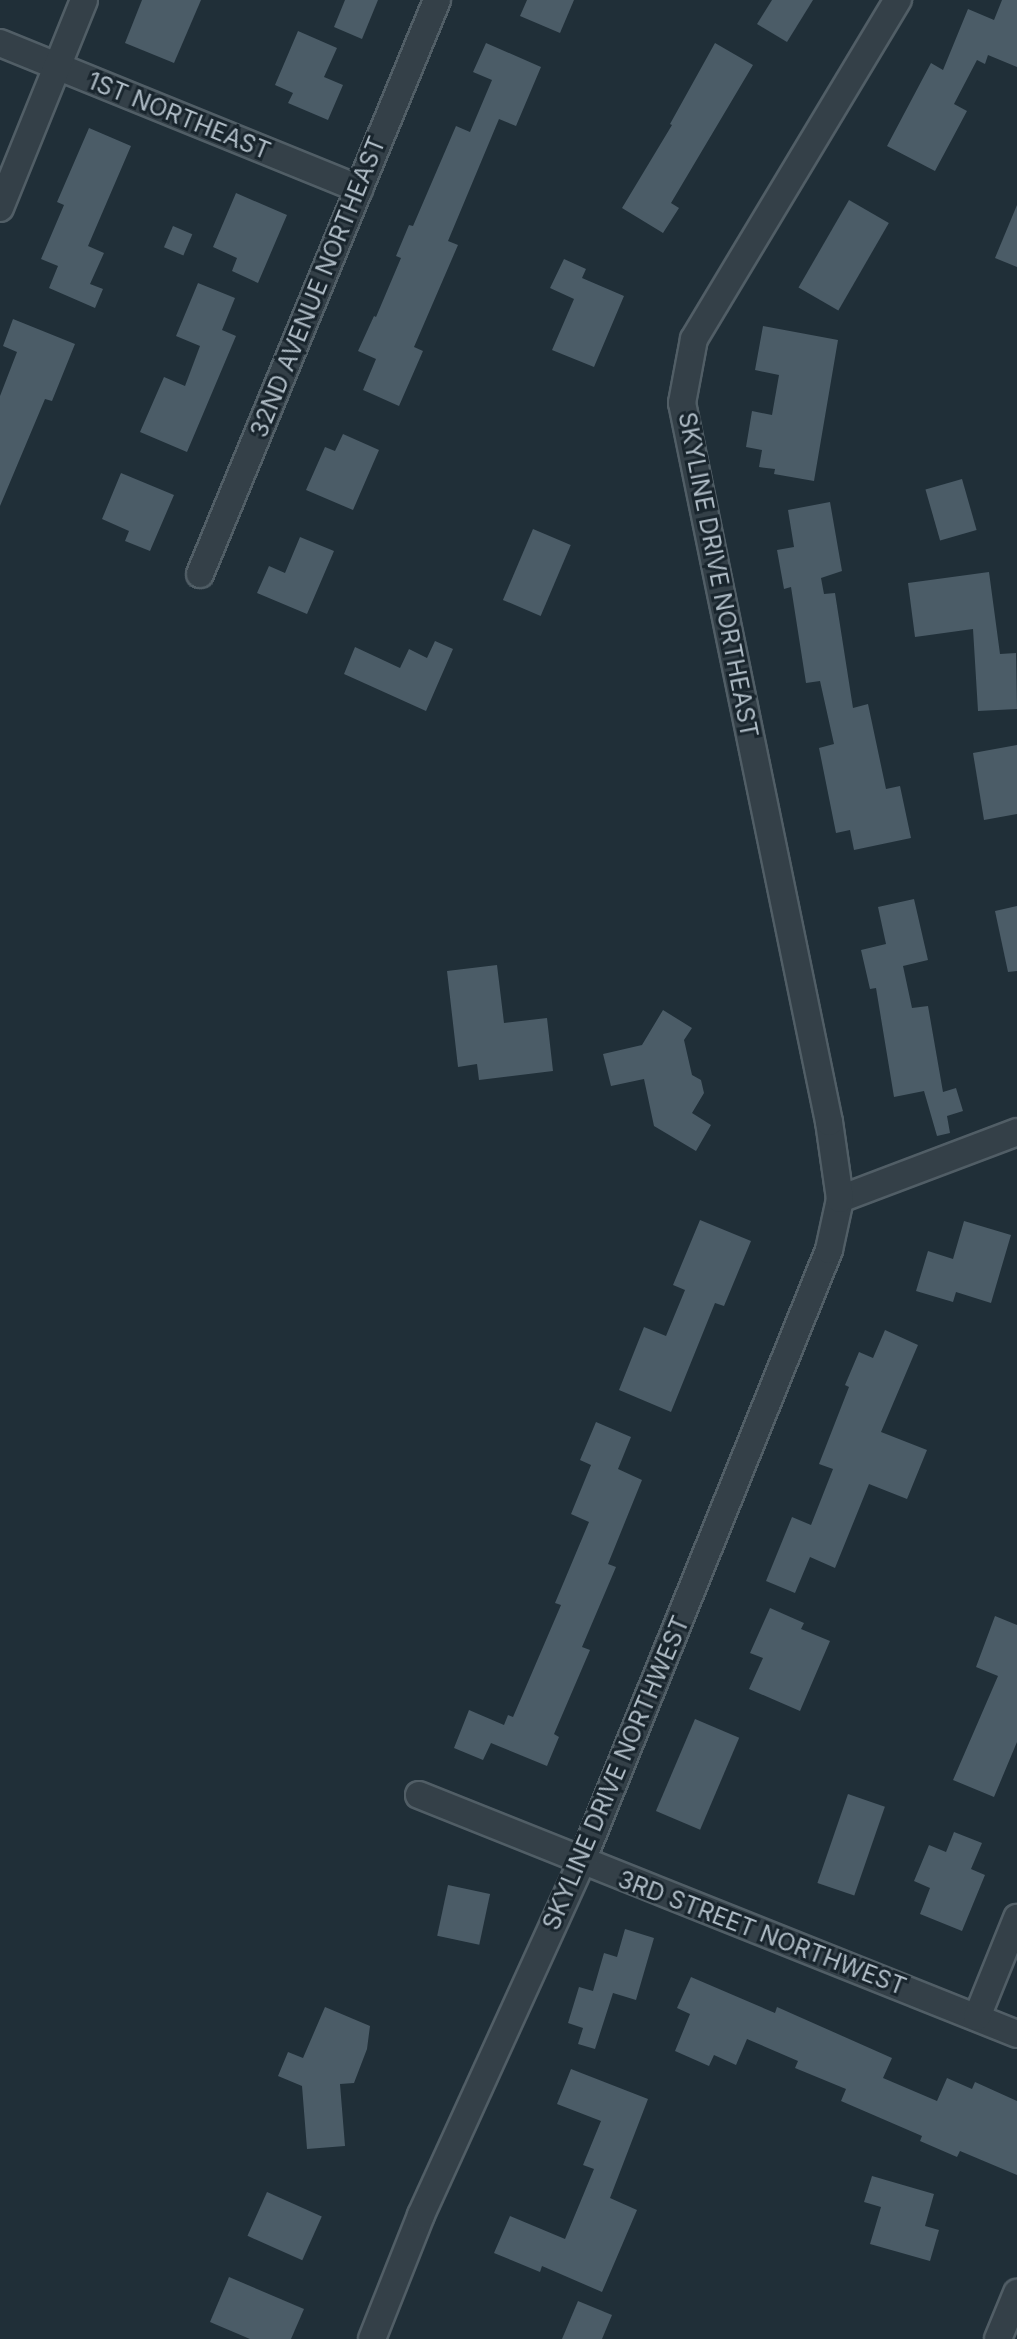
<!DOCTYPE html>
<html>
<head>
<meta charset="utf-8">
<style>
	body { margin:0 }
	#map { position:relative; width:1017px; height:2339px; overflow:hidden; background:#202f38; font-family:Inter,sans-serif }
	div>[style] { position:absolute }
	.building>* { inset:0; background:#4b5c67; transform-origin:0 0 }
	.roads { filter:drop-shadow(2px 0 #515e66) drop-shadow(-2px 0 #515e66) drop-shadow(0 2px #515e66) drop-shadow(0 -2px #515e66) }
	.minor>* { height:26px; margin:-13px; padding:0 13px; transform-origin:13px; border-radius:13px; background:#344048 }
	span { translate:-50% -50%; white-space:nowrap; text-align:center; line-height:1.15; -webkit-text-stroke:6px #19252d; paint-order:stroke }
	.street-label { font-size:24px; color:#aebbc5 }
</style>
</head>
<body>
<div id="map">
	<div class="building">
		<i style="clip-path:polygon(142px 0,201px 0,174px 63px,125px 43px)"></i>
		<i style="clip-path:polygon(345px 0,378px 0,362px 39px,334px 27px)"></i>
		<i style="clip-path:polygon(527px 0,574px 0,560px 33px,520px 16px)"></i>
		<i style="clip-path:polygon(772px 0,813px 0,787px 42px,757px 24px)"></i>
		<i style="clip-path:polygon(1002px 0,1017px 0,1017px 67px,988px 55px,985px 64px,977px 60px,954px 104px,967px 111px,935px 171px,887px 146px,931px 63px,943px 70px,968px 9px,994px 20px)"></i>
		<i style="clip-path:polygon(298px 31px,337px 48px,324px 77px,343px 85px,328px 120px,288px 103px,293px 93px,275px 85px)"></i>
		<i style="clip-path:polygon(486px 43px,541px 67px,516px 126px,499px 119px,448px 241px,458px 245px,414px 347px,423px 351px,399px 406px,363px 390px,376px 359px,358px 351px,374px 316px,376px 317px,401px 258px,396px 256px,409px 225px,413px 226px,456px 126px,470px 132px,492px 80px,473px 72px)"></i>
		<i style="clip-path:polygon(715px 43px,753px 65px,671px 203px,679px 208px,663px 233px,622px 208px,672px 125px,670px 124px)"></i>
		<i style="clip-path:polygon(89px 128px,131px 146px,88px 246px,104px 253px,90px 284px,103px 289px,95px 308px,49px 288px,58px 266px,41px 259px,64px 205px,57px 202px)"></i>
		<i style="clip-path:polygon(236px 193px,287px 215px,258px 283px,232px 271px,237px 258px,213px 247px)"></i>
		<i style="left:849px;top:200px;width:46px;height:101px;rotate:30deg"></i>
		<i style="clip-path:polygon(1017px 205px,1017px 267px,995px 258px)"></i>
		<i style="left:173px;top:226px;width:21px;height:23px;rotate:23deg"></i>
		<i style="clip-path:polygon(564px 259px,586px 269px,582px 278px,624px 296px,594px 367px,552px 350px,574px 299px,550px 288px)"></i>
		<i style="clip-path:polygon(198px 283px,235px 298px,222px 330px,236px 336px,187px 452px,140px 432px,164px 377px,185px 386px,200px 346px,176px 336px)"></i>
		<i style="clip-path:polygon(13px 319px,75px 344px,52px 401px,45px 399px,0 506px,0 396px,17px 352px,3px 346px)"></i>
		<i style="clip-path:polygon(763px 326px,838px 340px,814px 481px,774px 474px,775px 469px,759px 467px,762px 450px,746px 447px,752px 411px,772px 415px,779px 375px,755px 370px)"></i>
		<i style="clip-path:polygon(343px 434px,379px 450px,353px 510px,306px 490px,325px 447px,335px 451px)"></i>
		<i style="clip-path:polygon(121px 473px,174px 495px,150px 551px,125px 541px,129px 531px,102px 519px)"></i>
		<i style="left:962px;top:479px;width:53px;height:38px;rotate:74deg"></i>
		<i style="clip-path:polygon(830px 502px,842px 571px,821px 578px,824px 594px,835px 593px,853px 708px,868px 704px,886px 789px,900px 786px,911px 838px,854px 850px,850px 830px,836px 833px,819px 748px,834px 744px,820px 681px,806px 683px,791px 587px,784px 589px,777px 550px,794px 547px,788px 510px)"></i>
		<i style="left:533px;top:529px;width:41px;height:77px;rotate:23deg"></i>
		<i style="clip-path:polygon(300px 537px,334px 551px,307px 614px,257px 593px,269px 566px,285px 573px)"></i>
		<i style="clip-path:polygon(989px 572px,1000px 654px,1016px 653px,1017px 709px,978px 711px,973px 629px,915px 637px,908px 583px)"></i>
		<i style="clip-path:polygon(435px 641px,453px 649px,426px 711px,344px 674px,355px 647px,400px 668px,409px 649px,427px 658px)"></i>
		<i style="clip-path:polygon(1017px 745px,1017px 814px,984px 820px,973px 753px)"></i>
		<i style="clip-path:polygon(914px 899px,928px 960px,903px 966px,912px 1008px,928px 1006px,943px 1092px,956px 1088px,963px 1111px,947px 1116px,950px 1133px,937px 1136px,924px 1091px,894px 1097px,876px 988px,870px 989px,861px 950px,886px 944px,878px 907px)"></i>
		<i style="clip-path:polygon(1017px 906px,1017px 971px,1008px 972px,995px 911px)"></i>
		<i style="clip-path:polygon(497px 965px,504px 1023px,547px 1018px,553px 1071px,479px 1080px,477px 1064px,458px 1067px,447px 971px)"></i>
		<i style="clip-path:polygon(663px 1010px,692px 1028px,684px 1040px,692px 1075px,701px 1080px,704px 1093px,692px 1113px,711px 1125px,696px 1151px,654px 1126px,644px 1079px,611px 1086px,603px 1054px,642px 1045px)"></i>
		<i style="clip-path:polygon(700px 1220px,751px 1241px,724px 1306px,715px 1303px,671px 1412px,619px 1390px,644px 1327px,666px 1336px,685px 1290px,673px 1285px)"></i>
		<i style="clip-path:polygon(964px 1221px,1011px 1235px,991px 1303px,956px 1292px,953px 1302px,916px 1291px,928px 1251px,953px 1259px)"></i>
		<i style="clip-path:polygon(885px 1330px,918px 1345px,881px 1432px,927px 1450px,907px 1499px,869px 1484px,835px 1568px,810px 1557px,795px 1593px,766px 1581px,792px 1517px,811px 1525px,833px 1469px,819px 1464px,849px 1387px,845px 1385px,859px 1352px,873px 1358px)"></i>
		<i style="clip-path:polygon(596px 1422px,631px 1437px,618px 1469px,642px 1480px,608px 1564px,616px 1567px,582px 1647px,590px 1650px,554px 1734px,559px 1737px,547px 1766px,491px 1743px,483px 1760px,454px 1748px,469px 1710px,504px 1725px,508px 1715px,513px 1717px,561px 1605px,555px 1603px,589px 1522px,571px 1514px,591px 1465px,580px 1460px)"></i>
		<i style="clip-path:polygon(770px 1608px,804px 1623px,801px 1629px,830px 1641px,800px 1711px,749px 1689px,763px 1658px,750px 1653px)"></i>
		<i style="clip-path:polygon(995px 1616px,1017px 1625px,1017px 1742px,994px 1797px,953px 1780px,998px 1676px,976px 1667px)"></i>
		<i style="left:695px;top:1719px;width:48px;height:100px;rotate:23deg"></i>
		<i style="left:848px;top:1794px;width:39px;height:94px;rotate:19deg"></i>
		<i style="clip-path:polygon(954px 1832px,982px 1843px,971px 1869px,985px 1875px,962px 1931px,920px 1914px,930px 1888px,914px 1881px,929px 1845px,946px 1852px)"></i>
		<i style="left:448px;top:1885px;width:43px;height:52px;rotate:12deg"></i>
		<i style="clip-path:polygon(625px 1929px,654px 1938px,636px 2000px,613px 1993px,595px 2049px,578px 2044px,583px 2028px,568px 2023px,579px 1987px,593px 1991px,604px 1953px,617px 1957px)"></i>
		<i style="clip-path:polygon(691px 1977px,775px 2013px,777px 2007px,892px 2058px,883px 2078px,937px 2101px,947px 2078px,972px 2089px,975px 2082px,1017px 2101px,1017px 2175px,960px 2151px,957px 2157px,920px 2141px,922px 2136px,841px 2101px,846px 2089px,795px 2068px,798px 2061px,747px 2039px,736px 2065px,714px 2055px,709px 2066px,675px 2051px,690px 2014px,677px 2008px)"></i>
		<i style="clip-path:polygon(325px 2007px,370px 2026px,367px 2049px,354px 2083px,340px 2084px,345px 2146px,307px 2149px,302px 2086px,278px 2076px,288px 2052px,303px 2058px)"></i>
		<i style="clip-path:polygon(571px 2069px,648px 2099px,610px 2198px,637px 2210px,602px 2292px,542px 2266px,540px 2272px,494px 2253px,510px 2216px,565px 2239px,594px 2169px,583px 2165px,601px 2121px,557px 2104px)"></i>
		<i style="clip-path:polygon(872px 2176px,934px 2194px,925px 2226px,939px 2230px,930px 2261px,870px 2244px,881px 2207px,864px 2202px)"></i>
		<i style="left:267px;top:2192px;width:60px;height:48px;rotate:24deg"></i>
		<i style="clip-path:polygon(229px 2277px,304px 2309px,291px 2339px,250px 2339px,210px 2322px)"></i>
		<i style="clip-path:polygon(578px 2301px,612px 2315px,602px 2339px,562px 2339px)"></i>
	</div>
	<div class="roads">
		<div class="minor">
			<i style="left:0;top:43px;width:388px;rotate:22.1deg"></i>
			<i style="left:0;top:208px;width:224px;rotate:-68deg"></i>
			<i style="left:200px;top:574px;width:621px;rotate:-67.56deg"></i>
			<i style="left:840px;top:1199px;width:189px;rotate:-20.7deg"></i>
			<i style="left:419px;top:1795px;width:644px;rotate:21.78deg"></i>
			<i style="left:977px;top:2017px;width:107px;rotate:-68deg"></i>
			<i style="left:372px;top:2339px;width:133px;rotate:-68.4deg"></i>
			<i style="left:421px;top:2215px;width:389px;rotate:-65.5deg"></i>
			<i style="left:582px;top:1861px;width:659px;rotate:-67.99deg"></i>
			<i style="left:829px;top:1250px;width:52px;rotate:-77.8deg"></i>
			<i style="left:840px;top:1199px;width:78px;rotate:-98.1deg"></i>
			<i style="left:829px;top:1122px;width:734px;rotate:-101.55deg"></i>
			<i style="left:682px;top:403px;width:65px;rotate:-79.4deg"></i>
			<i style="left:694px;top:339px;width:396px;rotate:-59deg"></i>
			<i style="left:998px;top:2339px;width:50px;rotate:-67.6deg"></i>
		</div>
	</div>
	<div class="street-label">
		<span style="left:179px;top:116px;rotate:22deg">1ST NORTHEAST</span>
		<span style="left:318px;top:287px;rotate:-68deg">32ND AVENUE NORTHEAST</span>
		<span style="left:718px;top:575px;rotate:79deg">SKYLINE DRIVE NORTHEAST</span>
		<span style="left:616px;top:1773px;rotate:-67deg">SKYLINE DRIVE NORTHWEST</span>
		<span style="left:762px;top:1933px;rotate:21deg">3RD STREET NORTHWEST</span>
	</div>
</div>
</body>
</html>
